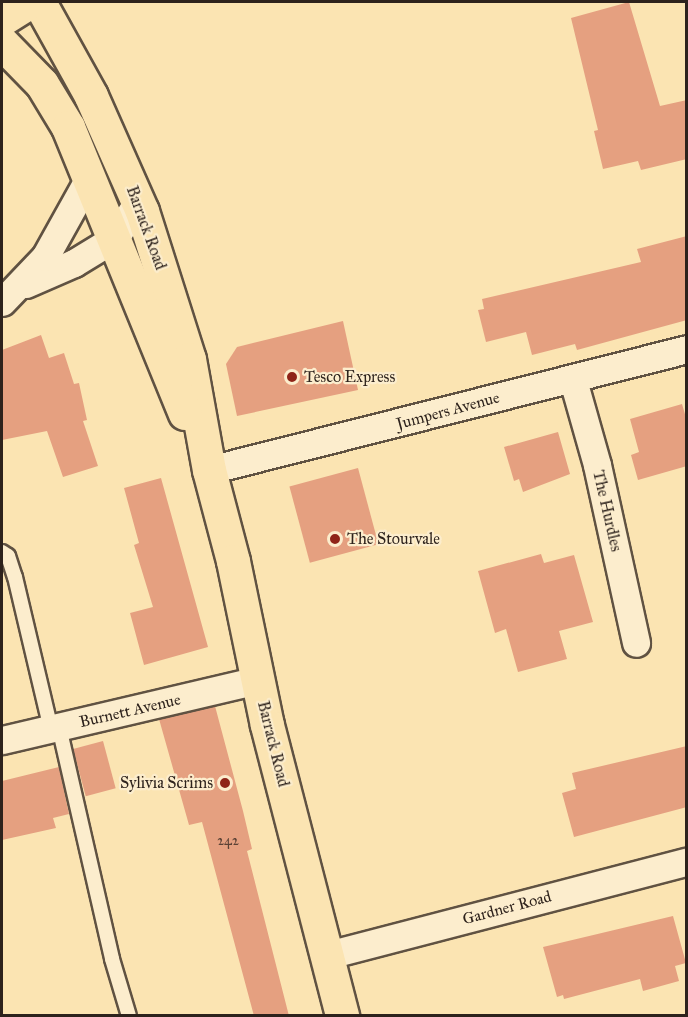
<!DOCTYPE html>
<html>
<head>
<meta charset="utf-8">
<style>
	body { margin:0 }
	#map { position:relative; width:688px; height:1017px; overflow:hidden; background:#fbe4b2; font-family:"IM FELL Great Primer",serif }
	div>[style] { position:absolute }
	.building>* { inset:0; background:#e5a080; transform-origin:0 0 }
	.roads { filter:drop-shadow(2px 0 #605242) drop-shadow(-2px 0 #605242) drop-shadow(0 2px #605242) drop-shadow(0 -2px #605242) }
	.service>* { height:14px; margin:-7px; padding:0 7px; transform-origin:7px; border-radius:7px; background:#fcedcd }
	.minor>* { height:27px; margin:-13.5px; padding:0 13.5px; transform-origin:13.5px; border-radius:13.5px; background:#fcedcd }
	.primary>* { height:33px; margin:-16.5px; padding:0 16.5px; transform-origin:16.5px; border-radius:16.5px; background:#fbe4b2 }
	.dots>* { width:16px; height:16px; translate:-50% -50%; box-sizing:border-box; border:3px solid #fcedcd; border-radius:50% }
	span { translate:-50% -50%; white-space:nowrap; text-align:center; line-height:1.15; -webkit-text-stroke:4.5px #fcedcd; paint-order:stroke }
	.number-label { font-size:14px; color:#5b4235 }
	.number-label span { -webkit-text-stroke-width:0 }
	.street-label { font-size:16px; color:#2d221c }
	.poi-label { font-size:16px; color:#2d221c }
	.left { translate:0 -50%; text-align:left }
	.right { translate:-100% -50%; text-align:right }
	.frame { position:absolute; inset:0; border:3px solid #2d221c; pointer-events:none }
</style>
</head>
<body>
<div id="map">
	<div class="building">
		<i style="clip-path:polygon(629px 2px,660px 106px,687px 100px,687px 159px,641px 170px,638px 161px,603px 169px,594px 131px,598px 130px,571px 18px)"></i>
		<i style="clip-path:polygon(687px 236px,687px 320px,577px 350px,575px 344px,532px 355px,526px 332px,486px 342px,478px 310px,484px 309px,482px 299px,641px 262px,637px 249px)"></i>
		<i style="clip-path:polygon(343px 321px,358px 390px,237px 416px,226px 364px,237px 347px)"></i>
		<i style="clip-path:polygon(41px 335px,49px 358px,64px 353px,74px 384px,79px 383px,87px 420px,83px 421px,98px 466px,63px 477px,47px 431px,2px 440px,2px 350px)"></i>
		<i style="clip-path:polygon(682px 404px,687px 421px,687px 466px,638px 480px,631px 455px,639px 452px,630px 419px)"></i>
		<i style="clip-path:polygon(558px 432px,570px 474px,523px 492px,519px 479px,514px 481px,504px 447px)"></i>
		<i style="left:358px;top:468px;width:79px;height:71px;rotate:75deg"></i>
		<i style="clip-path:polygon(161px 478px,208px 647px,144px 665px,130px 613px,153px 607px,134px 545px,139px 543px,124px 488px)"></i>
		<i style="clip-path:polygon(541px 554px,544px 563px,574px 555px,593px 622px,559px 631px,567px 659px,518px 672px,506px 629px,495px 633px,478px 571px)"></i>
		<i style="clip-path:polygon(215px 706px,243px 811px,252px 849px,247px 851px,289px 1016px,254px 1016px,202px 822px,189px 825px,159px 719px)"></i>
		<i style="left:103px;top:741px;width:49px;height:31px;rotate:75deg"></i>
		<i style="clip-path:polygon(687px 746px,687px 807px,574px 837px,562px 793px,576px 789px,572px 773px)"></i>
		<i style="clip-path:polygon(59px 767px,69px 814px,53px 818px,56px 828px,2px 840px,2px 781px)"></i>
		<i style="clip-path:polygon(673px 916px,686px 963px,675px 966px,679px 981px,643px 991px,640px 979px,564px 999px,563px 995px,557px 997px,543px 947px)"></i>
	</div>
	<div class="roads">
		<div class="service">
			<i style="left:2px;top:552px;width:7px;rotate:34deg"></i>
			<i style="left:8px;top:556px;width:22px;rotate:72deg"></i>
			<i style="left:15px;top:577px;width:156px;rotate:76.7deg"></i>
			<i style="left:59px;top:727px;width:238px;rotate:77.1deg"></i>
			<i style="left:112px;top:959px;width:59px;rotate:73.4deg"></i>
		</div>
		<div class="minor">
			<i style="left:26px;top:284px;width:52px;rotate:-23.6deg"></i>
			<i style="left:74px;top:263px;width:48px;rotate:-31.4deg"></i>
			<i style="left:115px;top:238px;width:44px;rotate:-58.1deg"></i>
			<i style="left:2px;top:302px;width:62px;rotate:-46.3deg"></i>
			<i style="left:45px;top:257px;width:93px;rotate:-60.9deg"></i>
			<i style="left:573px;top:380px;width:88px;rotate:74.2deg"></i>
			<i style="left:597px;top:465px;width:182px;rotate:77.6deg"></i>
			<i style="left:209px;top:470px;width:492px;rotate:-14.2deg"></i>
			<i style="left:2px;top:740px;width:262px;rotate:-13.2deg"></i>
			<i style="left:328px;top:955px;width:370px;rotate:-14.6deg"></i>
		</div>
		<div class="primary">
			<i style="left:39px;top:2px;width:107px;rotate:61deg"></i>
			<i style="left:91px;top:96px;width:126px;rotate:66.1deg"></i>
			<i style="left:142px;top:211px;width:155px;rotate:72.4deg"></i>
			<i style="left:189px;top:359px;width:113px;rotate:79.8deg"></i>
			<i style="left:209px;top:470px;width:94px;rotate:75.2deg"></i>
			<i style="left:233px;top:561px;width:167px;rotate:78.3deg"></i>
			<i style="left:267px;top:725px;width:301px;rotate:75.5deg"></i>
			<i style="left:2px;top:19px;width:32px;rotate:-32deg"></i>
			<i style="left:2px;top:43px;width:57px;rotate:45.7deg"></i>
			<i style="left:42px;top:84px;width:50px;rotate:58.8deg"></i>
			<i style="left:68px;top:127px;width:309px;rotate:67.8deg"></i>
		</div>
	</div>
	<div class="dots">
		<i style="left:292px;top:377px;background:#8f2418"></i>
		<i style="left:335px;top:539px;background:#8f2418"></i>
		<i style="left:225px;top:783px;background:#8f2418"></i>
	</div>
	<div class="number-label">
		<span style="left:228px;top:841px">242</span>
	</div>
	<div class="street-label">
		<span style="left:146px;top:228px;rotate:70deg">Barrack Road</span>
		<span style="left:448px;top:411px;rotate:-15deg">Jumpers Avenue</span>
		<span style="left:607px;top:511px;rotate:77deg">The Hurdles</span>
		<span style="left:130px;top:711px;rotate:-13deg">Burnett Avenue</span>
		<span style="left:273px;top:744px;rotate:76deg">Barrack Road</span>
		<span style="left:507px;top:908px;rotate:-15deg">Gardner Road</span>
	</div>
	<div class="poi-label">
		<span class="left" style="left:304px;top:377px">Tesco Express</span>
		<span class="left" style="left:347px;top:539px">The Stourvale</span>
		<span class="right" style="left:213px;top:783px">Sylivia Scrims</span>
	</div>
	<div class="frame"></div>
</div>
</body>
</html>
